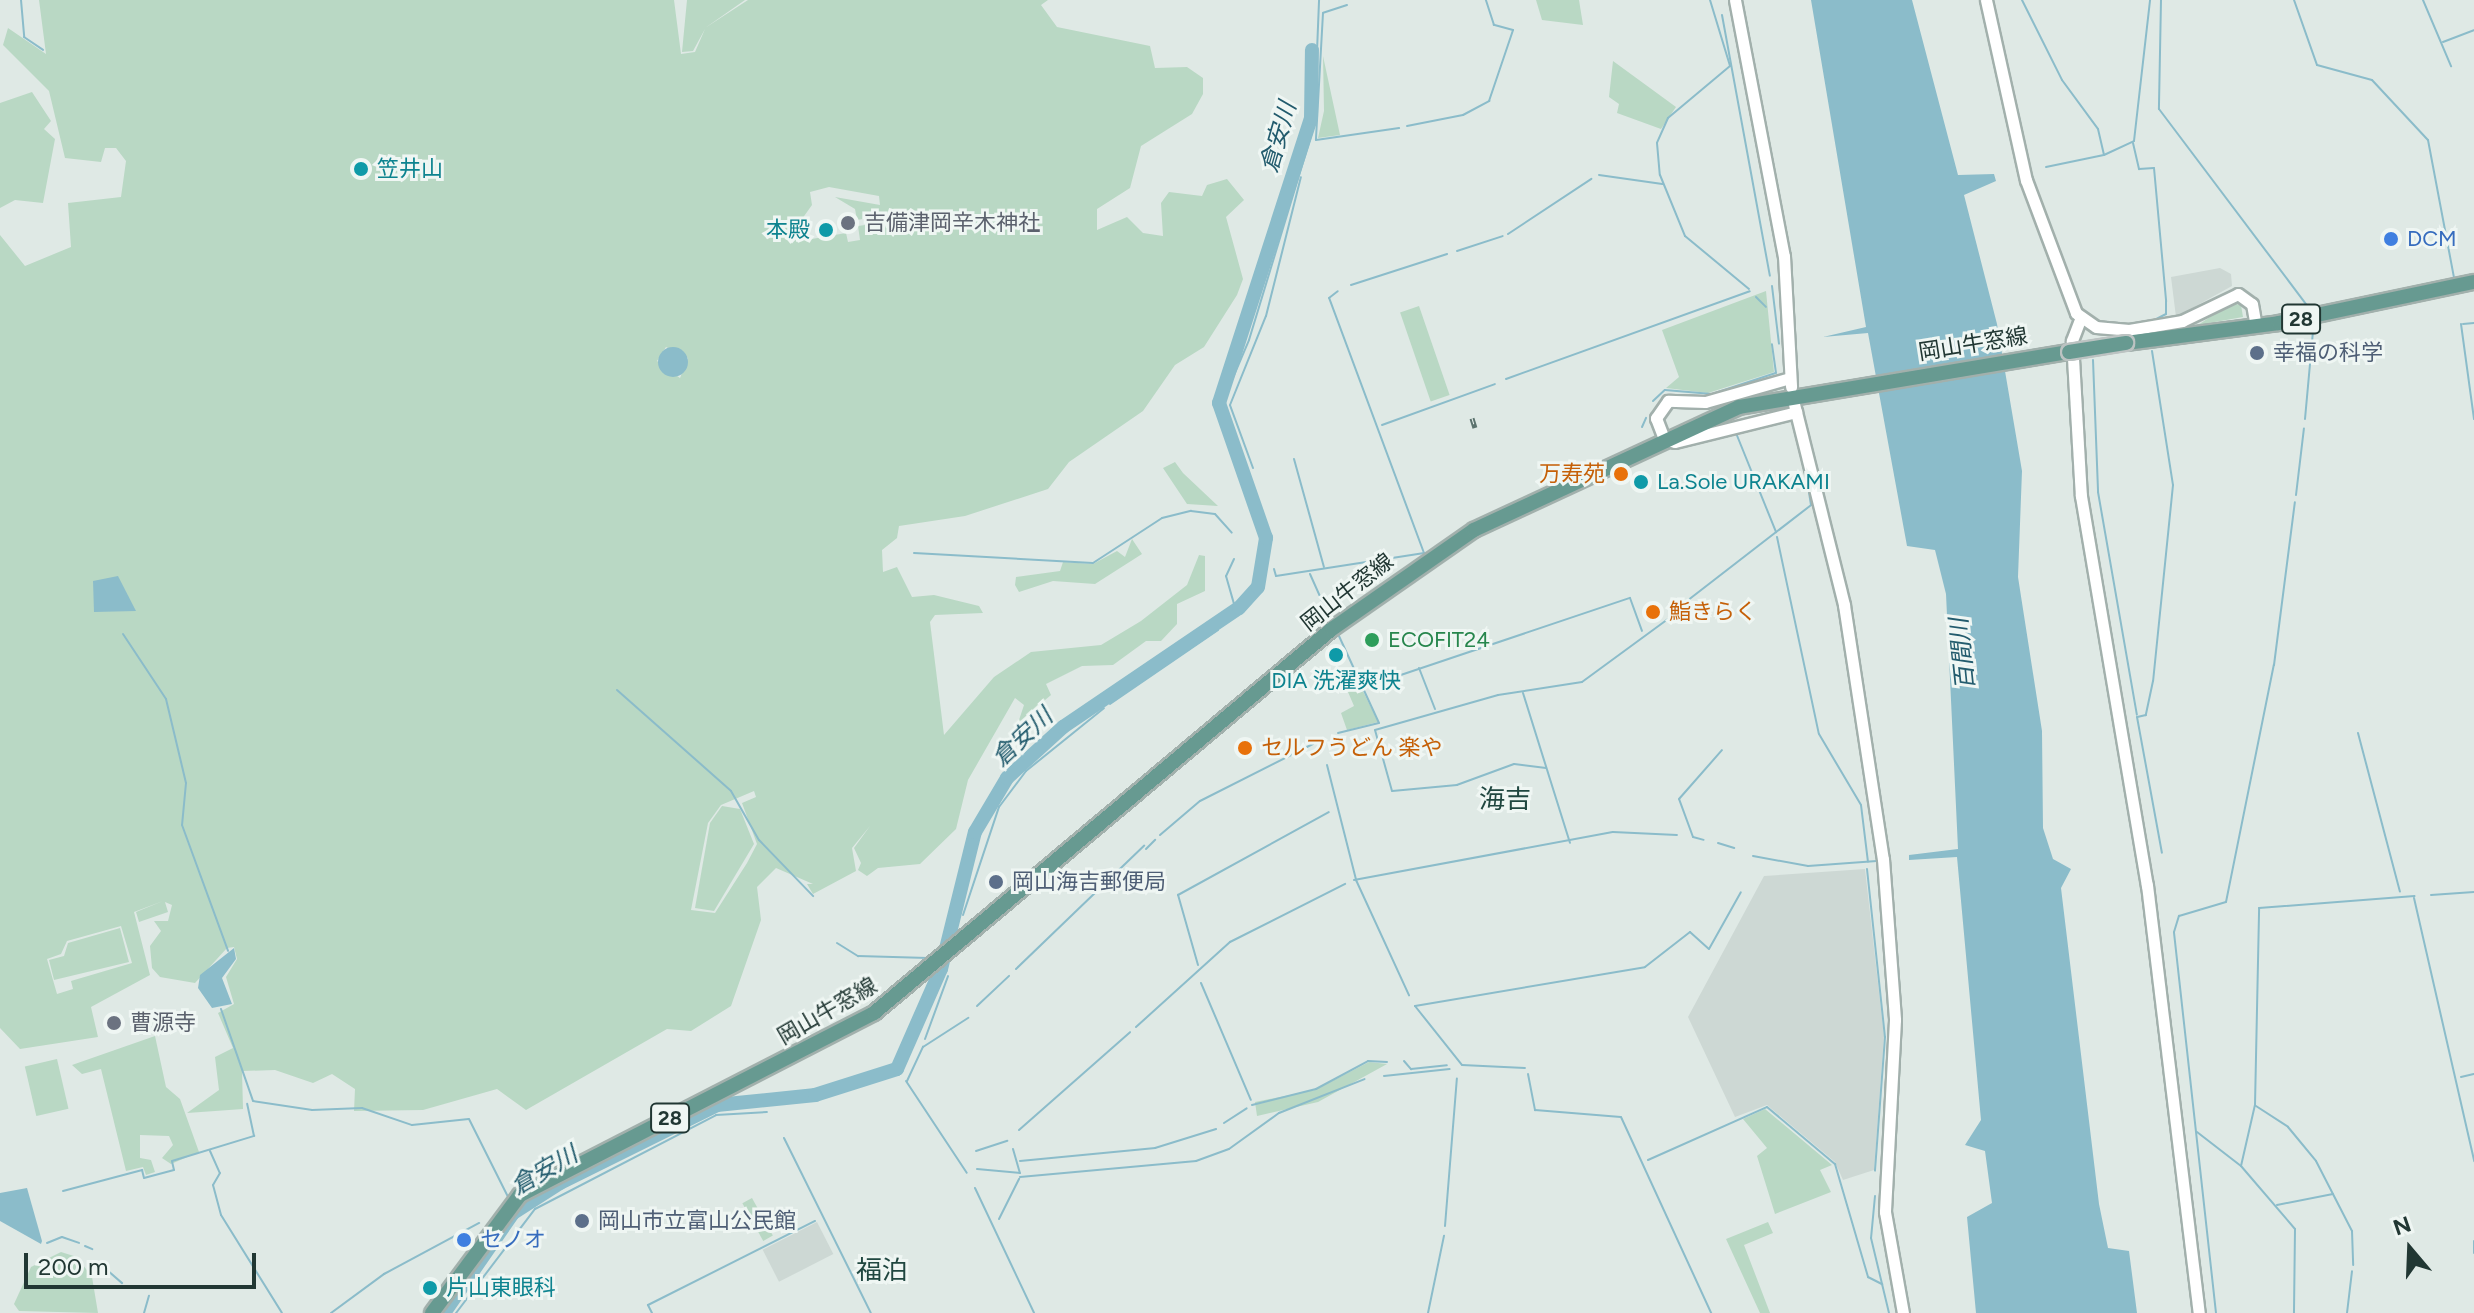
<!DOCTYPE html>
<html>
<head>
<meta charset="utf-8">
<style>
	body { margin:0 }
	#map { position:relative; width:2474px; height:1313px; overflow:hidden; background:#dfe9e5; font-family:Figtree,"Noto Sans JP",sans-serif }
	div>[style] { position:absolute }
	.built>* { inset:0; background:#cdd8d4; transform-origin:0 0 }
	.green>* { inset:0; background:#b9d8c4; transform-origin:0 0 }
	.water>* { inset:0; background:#8bbcca }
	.round { border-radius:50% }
	.stream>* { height:2px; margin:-1px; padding:0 1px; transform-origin:1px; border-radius:1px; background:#8bbcca }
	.river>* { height:14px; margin:-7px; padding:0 7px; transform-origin:7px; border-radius:7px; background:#8bbcca }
	.roads { filter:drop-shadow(2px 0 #a2b0ac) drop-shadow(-2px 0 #a2b0ac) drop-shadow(0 2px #a2b0ac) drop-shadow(0 -2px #a2b0ac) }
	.tertiary>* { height:11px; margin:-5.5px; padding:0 5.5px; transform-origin:5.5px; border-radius:5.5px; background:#fff }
	.primary>* { height:14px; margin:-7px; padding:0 7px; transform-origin:7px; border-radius:7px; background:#679a91 }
	.rail>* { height:5px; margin-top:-2.5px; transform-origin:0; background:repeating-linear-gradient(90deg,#eff6f3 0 6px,#5c736e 0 12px); box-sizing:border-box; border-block:2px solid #5c736e }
	.bridges { filter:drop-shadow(2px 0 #bcc3c2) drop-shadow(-2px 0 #bcc3c2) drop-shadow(0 2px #bcc3c2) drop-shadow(0 -2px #bcc3c2) }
	.primary-bridge>* { height:14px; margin:-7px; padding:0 7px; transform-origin:7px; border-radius:7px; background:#679a91 }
	.dots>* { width:22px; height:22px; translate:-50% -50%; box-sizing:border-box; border:4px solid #eff6f3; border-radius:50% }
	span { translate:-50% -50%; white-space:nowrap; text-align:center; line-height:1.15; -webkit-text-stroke:6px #eff6f3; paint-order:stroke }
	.shield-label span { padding:2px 6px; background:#eff6f3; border:2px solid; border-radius:6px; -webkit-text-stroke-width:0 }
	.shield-label { font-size:20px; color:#213733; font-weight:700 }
	.culture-label { font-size:22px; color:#0d838f }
	.left { translate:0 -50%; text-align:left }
	.right { translate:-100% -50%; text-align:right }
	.worship-label { font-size:22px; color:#5b616d }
	.shop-label { font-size:22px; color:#366cbe }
	.street-label { font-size:22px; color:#213733 }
	.service-label { font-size:22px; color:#4e5e75 }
	.food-label { font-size:22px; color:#c56008 }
	.leisure-label { font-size:22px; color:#27864d }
	.water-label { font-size:24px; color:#225b6d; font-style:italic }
	.quarter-label { font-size:26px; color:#204740 }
	.north { position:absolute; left:2370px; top:1209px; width:80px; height:80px; -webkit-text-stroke:6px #eff6f3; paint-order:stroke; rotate:341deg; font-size:22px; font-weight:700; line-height:32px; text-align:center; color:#213733 }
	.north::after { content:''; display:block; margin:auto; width:28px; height:36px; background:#213733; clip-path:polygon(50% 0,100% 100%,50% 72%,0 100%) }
	.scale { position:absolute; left:24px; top:1253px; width:232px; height:36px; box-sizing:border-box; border:4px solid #213733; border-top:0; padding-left:10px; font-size:24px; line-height:28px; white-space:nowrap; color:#213733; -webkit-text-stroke:6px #eff6f3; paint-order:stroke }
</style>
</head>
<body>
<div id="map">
	<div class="built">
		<i style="clip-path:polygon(2220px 268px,2231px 274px,2232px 286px,2176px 317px,2171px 277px)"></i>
		<i style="clip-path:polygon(1865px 869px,1884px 1036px,1874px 1170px,1843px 1180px,1835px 1162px,1767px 1105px,1735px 1117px,1688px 1017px,1764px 876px)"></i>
		<i style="left:817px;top:1222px;width:36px;height:61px;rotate:63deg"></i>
	</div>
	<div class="green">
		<i style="clip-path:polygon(evenodd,39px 0,674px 0,681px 54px,695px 52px,705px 29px,693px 51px,682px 52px,687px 0,745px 0,705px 28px,748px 0,1048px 0,1041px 5px,1057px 27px,1150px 46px,1155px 68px,1187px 67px,1203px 78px,1203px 94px,1192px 114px,1141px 146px,1130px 188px,1097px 209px,1097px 230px,1127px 217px,1143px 233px,1163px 236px,1161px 203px,1169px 192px,1202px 196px,1207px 185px,1227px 179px,1244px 200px,1226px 217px,1243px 279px,1237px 295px,1204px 347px,1175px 365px,1143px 411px,1069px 462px,1048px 489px,965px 516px,899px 526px,897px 538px,882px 550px,883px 572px,897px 567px,912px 597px,934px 595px,979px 606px,983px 613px,935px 615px,930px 622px,944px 735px,994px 677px,1031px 652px,1101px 645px,1141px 621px,1187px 585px,1199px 555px,1205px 556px,1205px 591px,1177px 604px,1177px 624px,1161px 641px,1146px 641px,1113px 665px,1082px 666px,1046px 684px,1051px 695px,1018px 723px,1024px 705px,1015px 698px,968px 780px,956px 829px,920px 864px,878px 868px,867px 876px,858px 870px,861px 863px,854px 848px,870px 826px,852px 848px,856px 871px,813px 894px,807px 884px,813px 884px,776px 868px,757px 887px,761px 920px,731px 1006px,691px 1031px,667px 1029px,526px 1110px,497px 1089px,423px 1110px,354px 1111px,355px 1089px,332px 1074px,313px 1083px,275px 1070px,242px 1071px,243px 1109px,187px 1113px,219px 1090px,215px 1057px,233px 1048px,218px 1013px,234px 1004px,226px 977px,237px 959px,234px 947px,227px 948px,195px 983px,160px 977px,152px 968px,150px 946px,161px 931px,154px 921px,168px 921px,172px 905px,165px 902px,168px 912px,139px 922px,136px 912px,163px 901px,134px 912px,150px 975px,91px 1007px,98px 1037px,20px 1049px,0 1028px,0 235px,25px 266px,71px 247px,68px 203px,121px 197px,126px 161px,116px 148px,105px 148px,101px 162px,65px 158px,49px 91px,3px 45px,8px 28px,46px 54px,39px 0,829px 187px,879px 196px,880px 205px,835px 197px,855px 209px,857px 220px,879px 216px,886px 222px,858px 226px,860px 240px,848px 242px,846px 233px,806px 240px,802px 219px,812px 205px,810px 192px,829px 187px,39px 0,666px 347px,688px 358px,680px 378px,657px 361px,666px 347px,39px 0,754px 791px,756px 797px,742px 803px,757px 844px,747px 863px,715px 913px,691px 910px,708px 823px,721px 805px,754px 791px,39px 0,121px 926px,132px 963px,71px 981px,73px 989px,57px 994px,47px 959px,61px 954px,67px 941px,121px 926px)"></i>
		<i style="clip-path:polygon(1536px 0,1579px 0,1583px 25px,1542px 20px)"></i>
		<i style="clip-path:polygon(1323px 56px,1340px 135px,1318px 138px,1324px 111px)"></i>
		<i style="clip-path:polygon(1613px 61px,1676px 107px,1661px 129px,1617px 113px,1619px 104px,1609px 97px)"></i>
		<i style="clip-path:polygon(32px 92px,51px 121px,44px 129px,55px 139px,43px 203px,15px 200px,0 208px,0 103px)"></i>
		<i style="clip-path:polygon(1766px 291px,1774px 372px,1708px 393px,1666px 388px,1679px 377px,1662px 330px)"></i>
		<i style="clip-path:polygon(2231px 303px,2241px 305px,2243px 317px,2198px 325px)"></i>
		<i style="left:1419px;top:306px;width:94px;height:20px;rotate:71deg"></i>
		<i style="clip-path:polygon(1175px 462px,1183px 473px,1218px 506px,1187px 504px,1163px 468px)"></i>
		<i style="clip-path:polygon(1132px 539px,1142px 554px,1095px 584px,1053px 581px,1019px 592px,1015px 585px,1016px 577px,1060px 571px,1063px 562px,1093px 564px,1117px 551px,1125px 557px)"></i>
		<i style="clip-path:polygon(1360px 685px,1378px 722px,1347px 730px,1341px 713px,1354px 706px,1348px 692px)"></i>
		<i style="clip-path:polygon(722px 806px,740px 809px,754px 844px,714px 911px,695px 908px,710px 823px)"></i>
		<i style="clip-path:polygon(120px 928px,129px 962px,54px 980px,49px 960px,64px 956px,68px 943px)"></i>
		<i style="clip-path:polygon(155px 1036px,166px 1087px,180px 1099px,199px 1152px,171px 1164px,162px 1158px,173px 1145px,169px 1136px,140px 1135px,140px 1158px,151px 1160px,155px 1172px,146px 1175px,143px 1167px,126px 1171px,101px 1069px,82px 1074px,72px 1065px)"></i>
		<i style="left:57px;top:1059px;width:51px;height:33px;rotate:77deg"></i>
		<i style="clip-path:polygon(1369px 1062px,1387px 1064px,1318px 1102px,1257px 1116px,1255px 1102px,1315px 1090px)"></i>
		<i style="clip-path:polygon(1765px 1109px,1832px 1165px,1820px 1170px,1831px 1192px,1775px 1214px,1757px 1156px,1767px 1148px,1743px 1119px)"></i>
		<i style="left:752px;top:1198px;width:43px;height:11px;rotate:61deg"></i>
		<i style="clip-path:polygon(1768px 1222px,1773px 1233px,1744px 1245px,1770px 1313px,1760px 1313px,1726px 1239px)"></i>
		<i style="clip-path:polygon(61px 1252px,77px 1257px,92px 1277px,98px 1313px,19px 1311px,14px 1304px,31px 1267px)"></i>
	</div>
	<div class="water">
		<i style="clip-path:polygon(1811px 0,1912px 0,1958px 175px,1994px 174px,1996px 181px,1964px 195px,1997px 324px,2022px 471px,2018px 577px,2042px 731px,2043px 828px,2053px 859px,2071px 869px,2061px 888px,2099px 1204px,2108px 1248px,2129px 1251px,2137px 1313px,1976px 1313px,1967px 1217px,1992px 1203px,1985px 1151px,1965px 1145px,1981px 1120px,1957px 857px,1909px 860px,1909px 855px,1958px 849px,1946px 594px,1935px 550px,1907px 546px,1868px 333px,1823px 337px,1866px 327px)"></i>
		<i class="round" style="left:658px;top:347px;width:30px;height:30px"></i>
		<i style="clip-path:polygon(118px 576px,136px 611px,94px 612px,93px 581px)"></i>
		<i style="clip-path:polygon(234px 948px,236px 959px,222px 978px,232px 1004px,212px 1008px,198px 988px,200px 975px)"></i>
		<i style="clip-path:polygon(27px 1188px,42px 1241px,41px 1244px,0 1221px,0 1193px)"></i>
	</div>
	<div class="stream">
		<i style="left:21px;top:0;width:37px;rotate:85deg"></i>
		<i style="left:24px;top:37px;width:23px;rotate:34deg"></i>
		<i style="left:1710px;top:0;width:69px;rotate:73.1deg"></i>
		<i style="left:1730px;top:66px;width:81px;rotate:140deg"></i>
		<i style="left:1668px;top:118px;width:27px;rotate:114deg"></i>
		<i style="left:1657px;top:143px;width:32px;rotate:85deg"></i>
		<i style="left:1660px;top:175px;width:66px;rotate:67.7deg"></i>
		<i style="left:1685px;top:236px;width:83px;rotate:39.6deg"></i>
		<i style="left:2022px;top:0;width:89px;rotate:63.4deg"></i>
		<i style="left:2062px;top:80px;width:61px;rotate:53.7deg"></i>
		<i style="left:2098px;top:129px;width:26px;rotate:77deg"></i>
		<i style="left:2161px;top:0;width:109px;rotate:91.1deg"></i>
		<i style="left:2159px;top:109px;width:248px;rotate:53deg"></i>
		<i style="left:2294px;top:0;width:69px;rotate:70.5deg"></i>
		<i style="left:2317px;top:65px;width:57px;rotate:15.3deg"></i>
		<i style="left:2372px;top:80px;width:82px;rotate:47deg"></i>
		<i style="left:2428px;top:140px;width:139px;rotate:79.3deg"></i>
		<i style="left:2423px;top:0;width:72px;rotate:67deg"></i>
		<i style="left:1347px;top:5px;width:25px;rotate:162deg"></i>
		<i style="left:1323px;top:13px;width:127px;rotate:93.2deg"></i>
		<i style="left:1316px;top:140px;width:84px;rotate:-8.2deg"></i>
		<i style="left:1722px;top:15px;width:265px;rotate:79.6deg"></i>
		<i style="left:2443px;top:42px;width:33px;rotate:-21deg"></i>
		<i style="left:1407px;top:126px;width:57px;rotate:-11.1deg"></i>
		<i style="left:1463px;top:115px;width:30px;rotate:-28deg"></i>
		<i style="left:1489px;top:101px;width:75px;rotate:-71.3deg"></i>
		<i style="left:1513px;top:30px;width:20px;rotate:-165deg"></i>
		<i style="left:1494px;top:25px;width:26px;rotate:-108deg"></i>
		<i style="left:2133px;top:143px;width:27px;rotate:77deg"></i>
		<i style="left:2139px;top:169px;width:15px;rotate:-4deg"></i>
		<i style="left:2154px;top:168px;width:134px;rotate:84.8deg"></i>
		<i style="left:2166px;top:301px;width:13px;rotate:90deg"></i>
		<i style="left:2166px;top:314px;width:20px;rotate:153deg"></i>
		<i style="left:2046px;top:167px;width:59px;rotate:-11.7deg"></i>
		<i style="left:2104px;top:155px;width:33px;rotate:-25deg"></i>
		<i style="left:2134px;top:141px;width:142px;rotate:-83.5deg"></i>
		<i style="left:1599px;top:175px;width:64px;rotate:8.1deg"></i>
		<i style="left:1508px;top:234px;width:100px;rotate:-33.5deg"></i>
		<i style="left:1457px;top:251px;width:48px;rotate:-18.1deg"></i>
		<i style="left:1351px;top:285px;width:101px;rotate:-17.9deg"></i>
		<i style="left:1772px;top:286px;width:58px;rotate:83.1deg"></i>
		<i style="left:1756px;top:297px;width:14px;rotate:45deg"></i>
		<i style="left:2461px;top:324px;width:96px;rotate:82.2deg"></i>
		<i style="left:2463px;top:324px;width:11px;rotate:-5deg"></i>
		<i style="left:2152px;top:351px;width:136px;rotate:81.1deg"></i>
		<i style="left:2173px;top:485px;width:197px;rotate:95.8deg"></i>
		<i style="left:2153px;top:681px;width:35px;rotate:102deg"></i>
		<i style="left:2146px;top:715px;width:9px;rotate:167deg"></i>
		<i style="left:2137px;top:717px;width:138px;rotate:79.6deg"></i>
		<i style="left:2093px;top:360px;width:132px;rotate:87.8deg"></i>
		<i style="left:2098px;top:492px;width:226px;rotate:80.1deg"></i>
		<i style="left:1506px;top:379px;width:259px;rotate:-19.8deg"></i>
		<i style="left:1653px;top:401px;width:16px;rotate:-43deg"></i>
		<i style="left:1665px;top:390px;width:47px;rotate:4.9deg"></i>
		<i style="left:1712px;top:394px;width:67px;rotate:-18.2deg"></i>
		<i style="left:1776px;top:373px;width:29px;rotate:-98deg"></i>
		<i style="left:2305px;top:419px;width:88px;rotate:-84.8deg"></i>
		<i style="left:1382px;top:425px;width:120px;rotate:-19.9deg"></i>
		<i style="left:1642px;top:427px;width:10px;rotate:-66deg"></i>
		<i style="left:1736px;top:433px;width:107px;rotate:68deg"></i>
		<i style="left:1294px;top:459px;width:112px;rotate:74.5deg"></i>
		<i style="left:1253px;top:468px;width:67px;rotate:-110.1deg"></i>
		<i style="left:1230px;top:405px;width:96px;rotate:-68deg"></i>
		<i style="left:1266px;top:316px;width:143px;rotate:-75.9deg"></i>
		<i style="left:2296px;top:495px;width:67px;rotate:-83.2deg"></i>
		<i style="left:1777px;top:537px;width:201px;rotate:78deg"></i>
		<i style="left:1819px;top:734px;width:82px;rotate:59.4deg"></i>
		<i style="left:1861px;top:805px;width:57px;rotate:83deg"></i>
		<i style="left:1267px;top:552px;width:32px;rotate:-95deg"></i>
		<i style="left:1264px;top:520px;width:126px;rotate:-109deg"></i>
		<i style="left:1223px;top:401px;width:66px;rotate:-66.9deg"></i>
		<i style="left:1249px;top:340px;width:224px;rotate:-73.1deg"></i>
		<i style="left:1314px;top:126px;width:126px;rotate:-87.7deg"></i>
		<i style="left:914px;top:553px;width:179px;rotate:3.2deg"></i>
		<i style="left:1093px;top:563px;width:82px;rotate:-33.1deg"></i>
		<i style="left:1162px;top:518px;width:30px;rotate:-14deg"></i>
		<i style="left:1191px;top:511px;width:24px;rotate:7deg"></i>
		<i style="left:1215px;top:514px;width:25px;rotate:48deg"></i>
		<i style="left:1234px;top:559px;width:19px;rotate:115deg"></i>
		<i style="left:1226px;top:576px;width:35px;rotate:74deg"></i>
		<i style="left:1274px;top:569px;width:7px;rotate:74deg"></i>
		<i style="left:1276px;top:576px;width:150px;rotate:-8.8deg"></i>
		<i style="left:1424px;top:553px;width:272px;rotate:-110.4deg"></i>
		<i style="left:1329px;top:298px;width:11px;rotate:-38deg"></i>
		<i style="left:1310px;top:574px;width:51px;rotate:65.9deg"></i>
		<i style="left:1674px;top:611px;width:173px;rotate:-37.7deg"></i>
		<i style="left:1811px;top:505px;width:12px;rotate:-99deg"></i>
		<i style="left:1215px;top:622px;width:2px;rotate:63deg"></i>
		<i style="left:123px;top:634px;width:78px;rotate:56.5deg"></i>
		<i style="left:166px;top:699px;width:86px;rotate:76.6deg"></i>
		<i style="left:186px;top:783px;width:42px;rotate:95.4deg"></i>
		<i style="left:182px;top:825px;width:134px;rotate:69.9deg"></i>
		<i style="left:1419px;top:668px;width:44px;rotate:68.7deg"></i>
		<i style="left:1374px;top:684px;width:270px;rotate:-18.6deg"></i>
		<i style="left:1630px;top:598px;width:35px;rotate:70deg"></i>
		<i style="left:617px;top:690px;width:152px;rotate:41.5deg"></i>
		<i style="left:731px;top:791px;width:56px;rotate:60.3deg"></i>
		<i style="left:759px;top:840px;width:78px;rotate:46deg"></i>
		<i style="left:1523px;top:693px;width:157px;rotate:72.6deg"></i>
		<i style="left:1110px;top:704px;width:131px;rotate:-34.4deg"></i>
		<i style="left:1338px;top:733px;width:42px;rotate:-13.7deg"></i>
		<i style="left:1379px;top:723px;width:98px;rotate:-114.7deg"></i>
		<i style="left:2358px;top:733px;width:164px;rotate:75.2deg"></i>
		<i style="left:1327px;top:765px;width:119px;rotate:75.8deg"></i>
		<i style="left:1356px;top:880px;width:127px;rotate:65.3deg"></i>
		<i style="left:1546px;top:768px;width:32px;rotate:-173deg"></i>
		<i style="left:1514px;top:764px;width:61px;rotate:159.8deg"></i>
		<i style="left:1457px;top:785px;width:65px;rotate:174.7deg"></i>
		<i style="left:1392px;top:791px;width:63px;rotate:-105.6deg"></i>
		<i style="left:1375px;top:730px;width:128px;rotate:-15.9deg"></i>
		<i style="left:1498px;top:695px;width:85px;rotate:-8.8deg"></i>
		<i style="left:1582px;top:682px;width:107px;rotate:-36.2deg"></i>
		<i style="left:1160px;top:835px;width:52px;rotate:-40.4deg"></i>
		<i style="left:1200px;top:801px;width:127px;rotate:-26.8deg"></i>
		<i style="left:1693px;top:837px;width:40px;rotate:-110.2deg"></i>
		<i style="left:1679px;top:799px;width:65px;rotate:-48.7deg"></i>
		<i style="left:1693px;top:837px;width:11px;rotate:15deg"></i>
		<i style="left:1718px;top:843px;width:17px;rotate:17deg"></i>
		<i style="left:1146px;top:849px;width:13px;rotate:-45deg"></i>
		<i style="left:1753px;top:856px;width:56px;rotate:10.3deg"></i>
		<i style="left:1808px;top:866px;width:69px;rotate:-4.1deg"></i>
		<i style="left:1867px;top:869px;width:169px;rotate:83.9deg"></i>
		<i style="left:1885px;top:1037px;width:134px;rotate:94.3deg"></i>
		<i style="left:1354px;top:880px;width:263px;rotate:-10.5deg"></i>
		<i style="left:1613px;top:832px;width:64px;rotate:2.7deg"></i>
		<i style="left:2431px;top:895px;width:43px;rotate:-4deg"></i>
		<i style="left:2414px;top:898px;width:270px;rotate:77.1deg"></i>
		<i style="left:963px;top:915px;width:114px;rotate:-71.6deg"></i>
		<i style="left:999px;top:807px;width:45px;rotate:-53.1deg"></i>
		<i style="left:1026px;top:771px;width:100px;rotate:-38.9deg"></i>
		<i style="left:837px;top:943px;width:25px;rotate:32deg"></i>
		<i style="left:858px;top:956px;width:70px;rotate:1.6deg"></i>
		<i style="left:1198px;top:965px;width:73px;rotate:-105.9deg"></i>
		<i style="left:1178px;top:895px;width:172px;rotate:-28.8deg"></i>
		<i style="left:1016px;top:969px;width:178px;rotate:-43.9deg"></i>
		<i style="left:1201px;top:983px;width:127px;rotate:66.9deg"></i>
		<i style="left:977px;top:1006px;width:44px;rotate:-43.2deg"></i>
		<i style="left:1415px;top:1006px;width:233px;rotate:-9.6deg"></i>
		<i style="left:1645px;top:967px;width:57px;rotate:-37.9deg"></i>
		<i style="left:1690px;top:932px;width:25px;rotate:42deg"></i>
		<i style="left:1709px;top:949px;width:65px;rotate:-60.7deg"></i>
		<i style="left:1415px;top:1006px;width:75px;rotate:51.5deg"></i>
		<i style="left:1462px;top:1065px;width:63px;rotate:2.7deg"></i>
		<i style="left:221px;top:1009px;width:97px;rotate:70.8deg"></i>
		<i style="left:253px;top:1101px;width:60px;rotate:8.7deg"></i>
		<i style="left:312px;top:1110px;width:50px;rotate:-2.3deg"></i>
		<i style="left:362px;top:1108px;width:53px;rotate:18.8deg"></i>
		<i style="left:412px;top:1125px;width:57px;rotate:-6deg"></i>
		<i style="left:469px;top:1119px;width:87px;rotate:63.4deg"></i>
		<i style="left:1136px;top:1027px;width:127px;rotate:-42.1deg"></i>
		<i style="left:1230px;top:942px;width:129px;rotate:-26.8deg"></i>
		<i style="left:925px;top:1039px;width:67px;rotate:-69.9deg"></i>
		<i style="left:1404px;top:1061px;width:11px;rotate:49deg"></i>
		<i style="left:1411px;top:1069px;width:36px;rotate:-6deg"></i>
		<i style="left:897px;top:1069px;width:5px;rotate:37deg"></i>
		<i style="left:1528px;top:1074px;width:37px;rotate:79deg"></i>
		<i style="left:1535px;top:1110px;width:86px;rotate:4.7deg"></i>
		<i style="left:1621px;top:1117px;width:216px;rotate:65.3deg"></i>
		<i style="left:1384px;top:1076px;width:66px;rotate:-6.1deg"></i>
		<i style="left:2461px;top:1077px;width:13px;rotate:-13deg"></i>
		<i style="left:906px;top:1081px;width:110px;rotate:56.5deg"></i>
		<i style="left:907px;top:1081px;width:38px;rotate:-65deg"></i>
		<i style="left:923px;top:1047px;width:54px;rotate:-32.8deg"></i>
		<i style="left:770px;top:1101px;width:3px;rotate:72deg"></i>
		<i style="left:1252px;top:1105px;width:66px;rotate:-14deg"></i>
		<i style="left:1316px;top:1089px;width:59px;rotate:-28.3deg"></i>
		<i style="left:1368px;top:1061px;width:19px;rotate:3deg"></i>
		<i style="left:2256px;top:1106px;width:38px;rotate:33deg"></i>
		<i style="left:2288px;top:1127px;width:44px;rotate:50.5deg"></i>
		<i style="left:2316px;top:1161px;width:79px;rotate:62.8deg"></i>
		<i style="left:2352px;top:1231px;width:34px;rotate:88deg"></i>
		<i style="left:1224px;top:1123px;width:27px;rotate:-33deg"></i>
		<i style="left:1019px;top:1130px;width:148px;rotate:-41.4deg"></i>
		<i style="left:2197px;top:1132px;width:56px;rotate:37.7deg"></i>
		<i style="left:2241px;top:1166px;width:83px;rotate:49.4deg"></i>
		<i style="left:2295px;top:1229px;width:84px;rotate:90.7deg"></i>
		<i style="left:784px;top:1138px;width:195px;rotate:63.6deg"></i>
		<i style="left:1013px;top:1149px;width:25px;rotate:74deg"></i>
		<i style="left:210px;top:1151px;width:24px;rotate:66deg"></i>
		<i style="left:220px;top:1173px;width:14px;rotate:120deg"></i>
		<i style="left:213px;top:1185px;width:31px;rotate:75deg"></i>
		<i style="left:221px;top:1215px;width:115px;rotate:58.1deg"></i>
		<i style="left:976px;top:1151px;width:33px;rotate:-18deg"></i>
		<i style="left:1648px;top:1160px;width:130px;rotate:-24deg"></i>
		<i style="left:1767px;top:1107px;width:89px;rotate:40deg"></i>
		<i style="left:1835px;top:1164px;width:118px;rotate:73.7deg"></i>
		<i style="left:1868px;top:1277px;width:16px;rotate:27deg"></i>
		<i style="left:1020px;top:1161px;width:136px;rotate:-5.5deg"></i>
		<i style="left:1155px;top:1148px;width:64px;rotate:-17.3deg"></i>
		<i style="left:2241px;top:1166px;width:63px;rotate:-77.1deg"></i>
		<i style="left:2255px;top:1105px;width:197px;rotate:-88.8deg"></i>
		<i style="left:2259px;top:908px;width:156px;rotate:-4.4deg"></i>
		<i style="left:977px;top:1169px;width:43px;rotate:5.3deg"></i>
		<i style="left:1020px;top:1177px;width:177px;rotate:-5.2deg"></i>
		<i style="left:1196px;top:1161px;width:35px;rotate:-20deg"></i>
		<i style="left:1229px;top:1149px;width:62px;rotate:-35.8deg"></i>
		<i style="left:1279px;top:1113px;width:92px;rotate:-21.6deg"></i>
		<i style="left:975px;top:1188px;width:138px;rotate:64.7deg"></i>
		<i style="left:63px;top:1191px;width:82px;rotate:-14.9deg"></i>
		<i style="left:142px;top:1170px;width:8px;rotate:76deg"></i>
		<i style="left:144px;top:1178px;width:31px;rotate:-15deg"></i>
		<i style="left:174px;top:1170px;width:9px;rotate:-103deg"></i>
		<i style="left:172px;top:1161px;width:86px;rotate:-17deg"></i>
		<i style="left:254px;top:1136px;width:33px;rotate:-102deg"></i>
		<i style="left:1875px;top:1196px;width:42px;rotate:95.4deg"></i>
		<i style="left:1871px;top:1238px;width:77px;rotate:76.5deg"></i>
		<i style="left:2277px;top:1205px;width:57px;rotate:-11.1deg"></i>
		<i style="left:999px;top:1219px;width:45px;rotate:-63.4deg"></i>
		<i style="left:1445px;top:1226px;width:148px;rotate:-85.4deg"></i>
		<i style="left:2474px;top:1241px;width:12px;rotate:90deg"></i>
		<i style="left:47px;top:1243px;width:16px;rotate:-22deg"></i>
		<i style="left:62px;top:1237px;width:18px;rotate:19deg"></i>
		<i style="left:85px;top:1246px;width:8px;rotate:23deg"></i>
		<i style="left:107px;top:1270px;width:20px;rotate:41deg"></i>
		<i style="left:144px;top:1313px;width:18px;rotate:-74deg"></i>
		<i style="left:331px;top:1313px;width:66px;rotate:-36.3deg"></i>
		<i style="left:384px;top:1274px;width:108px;rotate:-28.2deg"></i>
		<i style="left:456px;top:1313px;width:131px;rotate:-52.8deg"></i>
		<i style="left:535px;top:1209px;width:204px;rotate:-27.4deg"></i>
		<i style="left:716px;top:1115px;width:51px;rotate:-3.4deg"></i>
		<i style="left:652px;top:1313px;width:9px;rotate:-117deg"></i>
		<i style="left:648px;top:1305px;width:187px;rotate:-26.7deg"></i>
		<i style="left:1428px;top:1313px;width:79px;rotate:-78.3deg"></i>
		<i style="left:2216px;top:1313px;width:383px;rotate:-96.3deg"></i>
		<i style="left:2174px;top:932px;width:17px;rotate:-73deg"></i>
		<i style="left:2179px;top:916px;width:49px;rotate:-16.6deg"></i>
		<i style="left:2226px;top:902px;width:242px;rotate:-78.6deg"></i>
		<i style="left:2274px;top:665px;width:164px;rotate:-82.7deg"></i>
		<i style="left:2347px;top:1313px;width:42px;rotate:-83.2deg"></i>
	</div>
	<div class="river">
		<i style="left:444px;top:1313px;width:121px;rotate:-55.4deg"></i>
		<i style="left:513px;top:1213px;width:56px;rotate:-32.6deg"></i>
		<i style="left:560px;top:1183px;width:175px;rotate:-26.4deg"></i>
		<i style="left:717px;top:1105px;width:99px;rotate:-5.8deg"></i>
		<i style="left:815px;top:1095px;width:86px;rotate:-17.6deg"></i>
		<i style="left:897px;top:1069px;width:109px;rotate:-66.3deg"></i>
		<i style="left:941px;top:969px;width:141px;rotate:-76.1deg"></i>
		<i style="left:975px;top:832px;width:63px;rotate:-59.3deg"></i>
		<i style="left:1007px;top:778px;width:76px;rotate:-42.3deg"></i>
		<i style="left:1063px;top:727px;width:212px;rotate:-34.1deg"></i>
		<i style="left:1239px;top:608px;width:28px;rotate:-48deg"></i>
		<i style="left:1258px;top:587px;width:50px;rotate:-80.7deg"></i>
		<i style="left:1266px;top:538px;width:143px;rotate:-109.2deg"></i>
		<i style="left:1219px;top:403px;width:299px;rotate:-72.1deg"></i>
		<i style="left:1311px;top:118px;width:68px;rotate:-89.2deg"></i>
	</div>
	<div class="roads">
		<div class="tertiary">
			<i style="left:1735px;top:0;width:261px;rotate:79.2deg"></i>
			<i style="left:1784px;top:256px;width:131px;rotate:86.9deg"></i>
			<i style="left:1986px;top:0;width:184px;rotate:77.5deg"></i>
			<i style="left:2026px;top:180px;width:142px;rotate:69.4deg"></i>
			<i style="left:2076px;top:313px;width:24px;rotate:35deg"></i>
			<i style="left:2096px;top:327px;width:33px;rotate:5deg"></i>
			<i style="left:2129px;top:330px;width:54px;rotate:-9.6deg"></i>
			<i style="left:2182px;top:321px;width:62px;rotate:-25.7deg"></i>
			<i style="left:2238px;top:294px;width:17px;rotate:36deg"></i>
			<i style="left:2252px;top:304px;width:22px;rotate:80deg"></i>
			<i style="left:2081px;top:317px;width:26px;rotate:111deg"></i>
			<i style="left:2072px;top:341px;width:155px;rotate:86.7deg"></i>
			<i style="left:2081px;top:496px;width:395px;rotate:80.4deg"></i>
			<i style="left:2147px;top:885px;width:431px;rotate:83.1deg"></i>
			<i style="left:1790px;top:378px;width:88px;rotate:164.2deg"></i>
			<i style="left:1705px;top:402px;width:37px;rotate:-178deg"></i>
			<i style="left:1668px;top:401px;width:21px;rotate:125deg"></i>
			<i style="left:1656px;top:418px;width:22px;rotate:69deg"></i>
			<i style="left:1664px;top:439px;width:11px;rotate:15deg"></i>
			<i style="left:1675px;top:442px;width:125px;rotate:-13.9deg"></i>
			<i style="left:1793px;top:400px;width:211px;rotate:76deg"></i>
			<i style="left:1844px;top:605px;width:257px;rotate:81.3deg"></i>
			<i style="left:1883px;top:859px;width:161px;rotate:85.7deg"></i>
			<i style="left:1895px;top:1020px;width:192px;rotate:93deg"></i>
			<i style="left:1885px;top:1212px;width:103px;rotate:79.9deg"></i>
		</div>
		<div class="primary">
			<i style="left:2126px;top:343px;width:154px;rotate:-7.4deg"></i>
			<i style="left:2279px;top:323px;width:199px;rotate:-11.9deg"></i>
			<i style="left:432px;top:1313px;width:147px;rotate:-53.3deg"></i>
			<i style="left:520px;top:1195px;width:398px;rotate:-27.2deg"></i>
			<i style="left:874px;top:1013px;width:598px;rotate:-39.98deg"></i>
			<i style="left:1332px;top:629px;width:173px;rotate:-34.9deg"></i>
			<i style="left:1474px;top:530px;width:292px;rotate:-24.9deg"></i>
			<i style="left:1739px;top:407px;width:335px;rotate:-9.5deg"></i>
		</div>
	</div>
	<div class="rail">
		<i style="left:1472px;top:418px;width:10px;rotate:73deg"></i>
	</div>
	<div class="bridges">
		<div class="primary-bridge">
			<i style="left:2069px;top:352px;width:58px;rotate:-9deg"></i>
		</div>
	</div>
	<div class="dots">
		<i style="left:361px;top:169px;background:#0f9aa8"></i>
		<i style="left:848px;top:223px;background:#6b7280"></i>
		<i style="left:826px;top:230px;background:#0f9aa8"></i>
		<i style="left:2391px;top:239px;background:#3f7fe0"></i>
		<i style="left:2257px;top:353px;background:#5c6f8a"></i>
		<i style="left:1621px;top:474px;background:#e8710a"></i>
		<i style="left:1641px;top:482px;background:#0f9aa8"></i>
		<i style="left:1653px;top:612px;background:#e8710a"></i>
		<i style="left:1372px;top:640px;background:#2e9e5b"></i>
		<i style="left:1336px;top:655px;background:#0f9aa8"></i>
		<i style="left:1245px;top:748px;background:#e8710a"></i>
		<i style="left:996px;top:882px;background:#5c6f8a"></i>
		<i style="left:114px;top:1023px;background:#6b7280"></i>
		<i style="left:582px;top:1221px;background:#5c6f8a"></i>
		<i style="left:464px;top:1240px;background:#3f7fe0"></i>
		<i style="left:430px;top:1288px;background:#0f9aa8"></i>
	</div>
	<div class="shield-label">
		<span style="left:2301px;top:319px">28</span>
		<span style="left:670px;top:1118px">28</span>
	</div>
	<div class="culture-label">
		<span class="left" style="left:377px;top:169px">笠井山</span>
		<span class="right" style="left:810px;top:230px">本殿</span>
		<span class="left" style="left:1657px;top:482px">La.Sole URAKAMI</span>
		<span style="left:1336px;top:681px">DIA 洗濯爽快</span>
		<span class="left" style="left:446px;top:1288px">片山東眼科</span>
	</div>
	<div class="worship-label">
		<span class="left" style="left:864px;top:223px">吉備津岡辛木神社</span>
		<span class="left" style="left:130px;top:1023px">曹源寺</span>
	</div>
	<div class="shop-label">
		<span class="left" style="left:2407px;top:239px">DCM</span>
		<span class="left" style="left:480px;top:1240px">セノオ</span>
	</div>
	<div class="street-label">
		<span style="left:1973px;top:344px;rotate:-9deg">岡山牛窓線</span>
		<span style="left:1347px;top:592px;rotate:-38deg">岡山牛窓線</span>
		<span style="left:827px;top:1011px;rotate:-30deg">岡山牛窓線</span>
	</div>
	<div class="service-label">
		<span class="left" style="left:2273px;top:353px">幸福の科学</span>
		<span class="left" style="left:1012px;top:882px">岡山海吉郵便局</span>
		<span class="left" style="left:598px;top:1221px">岡山市立富山公民館</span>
	</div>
	<div class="food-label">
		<span class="right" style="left:1605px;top:474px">万寿苑</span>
		<span class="left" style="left:1669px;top:612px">鮨きらく</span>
		<span class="left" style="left:1261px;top:748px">セルフうどん 楽や</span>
	</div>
	<div class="leisure-label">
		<span class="left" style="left:1388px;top:640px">ECOFIT24</span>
	</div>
	<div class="water-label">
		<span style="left:1278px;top:137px;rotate:-74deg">倉安川</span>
		<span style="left:1962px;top:654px;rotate:-96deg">百間川</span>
		<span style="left:1022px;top:737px;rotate:-43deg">倉安川</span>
		<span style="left:544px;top:1170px;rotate:-30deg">倉安川</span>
	</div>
	<div class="quarter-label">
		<span style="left:1505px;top:800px">海吉</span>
		<span style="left:882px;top:1271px">福泊</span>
	</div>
	<div class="north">N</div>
	<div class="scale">200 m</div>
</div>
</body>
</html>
